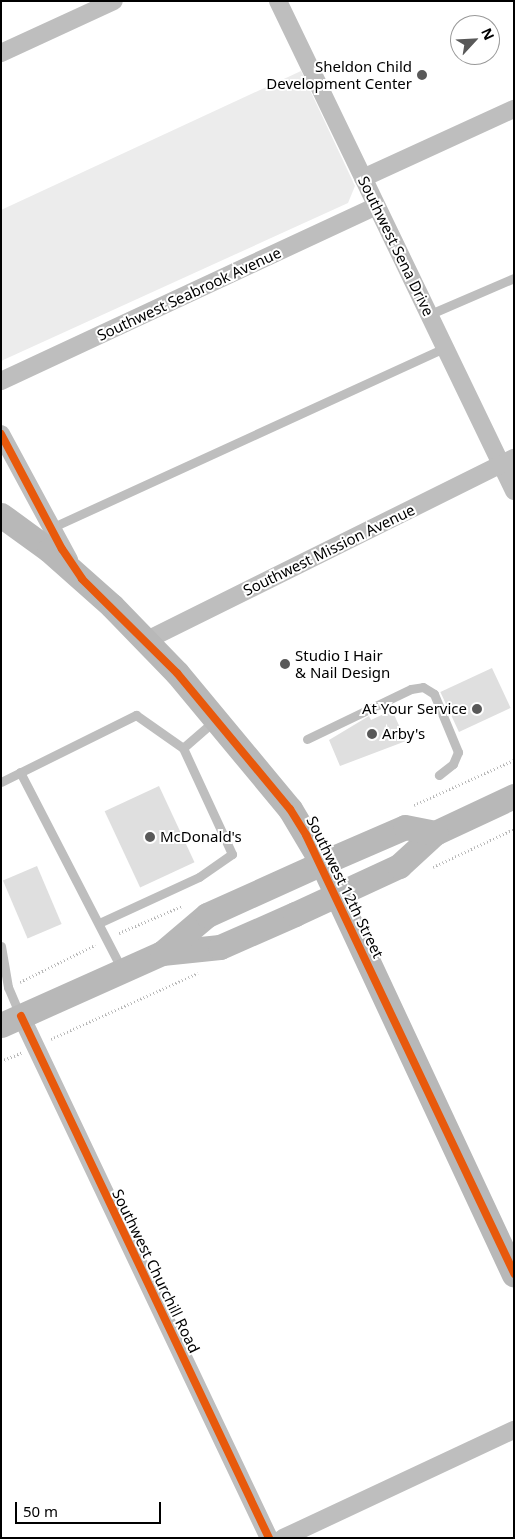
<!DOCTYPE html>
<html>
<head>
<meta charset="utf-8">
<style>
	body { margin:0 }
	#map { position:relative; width:515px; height:1539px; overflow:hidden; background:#fff; font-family:"Noto Sans",sans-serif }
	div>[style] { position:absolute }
	.green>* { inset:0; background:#ececec }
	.building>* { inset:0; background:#dfdfdf; transform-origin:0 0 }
	.path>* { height:3px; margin-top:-1.5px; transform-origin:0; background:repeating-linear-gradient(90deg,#b9b9b9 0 1px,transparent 0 3.5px) }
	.service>* { height:9px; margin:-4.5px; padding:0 4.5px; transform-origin:4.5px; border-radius:4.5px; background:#bebebe }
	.minor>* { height:18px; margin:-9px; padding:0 9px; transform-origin:9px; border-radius:9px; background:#bebebe }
	.secondary>* { height:25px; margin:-12.5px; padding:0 12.5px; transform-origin:12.5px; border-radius:12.5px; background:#b8b8b8 }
	.cycleway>* { height:8px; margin:-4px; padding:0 4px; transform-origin:4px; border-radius:4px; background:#e8590c }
	.dots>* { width:14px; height:14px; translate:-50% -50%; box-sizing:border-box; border:2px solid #fff; border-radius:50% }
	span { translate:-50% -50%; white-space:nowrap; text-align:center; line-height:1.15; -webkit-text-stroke:4px #fff; paint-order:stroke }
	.poi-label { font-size:15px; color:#000 }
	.right { translate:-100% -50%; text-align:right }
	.left { translate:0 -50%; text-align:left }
	.street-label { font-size:15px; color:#000 }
	.frame { position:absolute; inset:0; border:2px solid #000; pointer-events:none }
	.north { position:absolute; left:450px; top:15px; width:50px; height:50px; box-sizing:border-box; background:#fff; border:1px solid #999; border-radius:50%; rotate:65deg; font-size:14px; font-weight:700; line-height:20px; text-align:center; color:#000 }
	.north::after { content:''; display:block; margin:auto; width:18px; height:22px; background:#595959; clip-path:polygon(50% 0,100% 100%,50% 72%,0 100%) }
	.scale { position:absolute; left:15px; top:1502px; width:146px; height:22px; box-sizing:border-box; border:2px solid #000; border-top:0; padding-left:6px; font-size:15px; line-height:18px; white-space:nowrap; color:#000; -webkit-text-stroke:4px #fff; paint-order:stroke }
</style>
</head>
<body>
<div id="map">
	<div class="green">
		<i style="clip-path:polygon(301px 71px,355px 186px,348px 203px,1px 361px,1px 210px)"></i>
	</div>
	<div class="building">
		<i style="left:492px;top:668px;width:44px;height:57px;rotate:65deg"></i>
		<i style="clip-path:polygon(392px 710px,406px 741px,340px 766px,329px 740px,369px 716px,371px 720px)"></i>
		<i style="left:159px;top:786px;width:84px;height:60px;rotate:65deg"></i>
		<i style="left:37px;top:866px;width:63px;height:37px;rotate:67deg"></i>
	</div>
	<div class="path">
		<i style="left:414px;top:805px;width:110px;rotate:-24.2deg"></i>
		<i style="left:433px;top:867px;width:89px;rotate:-25.1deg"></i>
		<i style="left:119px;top:933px;width:69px;rotate:-23.2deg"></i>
		<i style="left:20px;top:982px;width:84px;rotate:-26.3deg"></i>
		<i style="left:51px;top:1039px;width:161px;rotate:-24.2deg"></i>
		<i style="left:1px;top:1061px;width:22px;rotate:-22deg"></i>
	</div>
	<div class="service">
		<i style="left:428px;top:315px;width:94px;rotate:-23.3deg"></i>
		<i style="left:51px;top:528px;width:433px;rotate:-24.6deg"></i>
		<i style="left:307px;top:739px;width:115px;rotate:-25.7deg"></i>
		<i style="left:411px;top:689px;width:12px;rotate:-9deg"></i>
		<i style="left:423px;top:687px;width:13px;rotate:32deg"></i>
		<i style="left:434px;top:694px;width:63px;rotate:67.5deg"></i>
		<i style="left:458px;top:752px;width:13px;rotate:113deg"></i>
		<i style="left:453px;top:764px;width:18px;rotate:142deg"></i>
		<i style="left:183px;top:748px;width:41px;rotate:-41.1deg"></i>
		<i style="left:20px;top:772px;width:223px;rotate:62.7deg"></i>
		<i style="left:1px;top:782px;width:151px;rotate:-26.4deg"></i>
		<i style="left:136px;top:715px;width:57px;rotate:35.1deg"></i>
		<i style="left:183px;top:748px;width:117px;rotate:65.2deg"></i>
		<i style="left:232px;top:854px;width:40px;rotate:145.1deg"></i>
		<i style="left:199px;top:877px;width:110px;rotate:155.3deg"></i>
		<i style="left:1px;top:946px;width:42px;rotate:80.3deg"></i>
		<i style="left:8px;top:987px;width:30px;rotate:67deg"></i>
	</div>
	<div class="minor">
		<i style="left:278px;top:1px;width:544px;rotate:64.28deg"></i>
		<i style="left:1px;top:53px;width:124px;rotate:-24.7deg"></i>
		<i style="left:363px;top:178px;width:166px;rotate:-24.6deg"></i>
		<i style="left:1px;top:381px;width:414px;rotate:-25deg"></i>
		<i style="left:1px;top:434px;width:143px;rotate:61.6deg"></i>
		<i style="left:145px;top:641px;width:412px;rotate:-26.4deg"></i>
		<i style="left:21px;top:1016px;width:578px;rotate:64.59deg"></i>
		<i style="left:283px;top:1538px;width:255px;rotate:-25.1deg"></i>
	</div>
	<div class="secondary">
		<i style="left:1px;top:515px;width:59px;rotate:36.1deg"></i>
		<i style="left:49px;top:550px;width:84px;rotate:41.6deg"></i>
		<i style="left:112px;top:606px;width:93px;rotate:45.9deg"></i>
		<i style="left:177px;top:673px;width:177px;rotate:50.3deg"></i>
		<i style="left:290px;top:809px;width:63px;rotate:59.3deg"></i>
		<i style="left:322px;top:863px;width:454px;rotate:65deg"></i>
		<i style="left:162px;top:953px;width:58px;rotate:-5.9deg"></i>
		<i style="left:220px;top:947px;width:82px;rotate:-23.7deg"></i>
		<i style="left:295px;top:914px;width:115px;rotate:-24.8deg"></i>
		<i style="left:399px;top:866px;width:49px;rotate:-42.5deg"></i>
		<i style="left:435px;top:833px;width:87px;rotate:-25.1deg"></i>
		<i style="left:1px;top:1025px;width:176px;rotate:-24.1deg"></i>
		<i style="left:162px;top:953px;width:59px;rotate:-40.2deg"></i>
		<i style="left:207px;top:915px;width:126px;rotate:-24.3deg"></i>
		<i style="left:322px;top:863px;width:90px;rotate:-23.4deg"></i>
		<i style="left:405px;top:827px;width:31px;rotate:11deg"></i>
	</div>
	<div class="cycleway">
		<i style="left:1px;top:434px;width:130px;rotate:62.1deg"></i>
		<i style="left:62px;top:549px;width:36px;rotate:56deg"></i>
		<i style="left:82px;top:579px;width:134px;rotate:44.7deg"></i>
		<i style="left:177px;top:673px;width:177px;rotate:50.3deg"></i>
		<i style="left:290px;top:809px;width:31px;rotate:58deg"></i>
		<i style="left:306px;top:835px;width:486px;rotate:64.6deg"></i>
		<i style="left:21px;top:1016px;width:578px;rotate:64.59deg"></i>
	</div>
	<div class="dots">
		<i style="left:422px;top:75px;background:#595959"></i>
		<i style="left:285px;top:664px;background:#595959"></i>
		<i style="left:477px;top:709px;background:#595959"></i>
		<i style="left:372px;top:734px;background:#595959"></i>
		<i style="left:150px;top:837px;background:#595959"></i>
	</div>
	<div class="poi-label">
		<span class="right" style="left:412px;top:75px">Sheldon Child<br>Development Center</span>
		<span class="left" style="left:295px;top:664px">Studio I Hair<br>&amp; Nail Design</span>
		<span class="right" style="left:467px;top:709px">At Your Service</span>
		<span class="left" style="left:382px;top:734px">Arby's</span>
		<span class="left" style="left:160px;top:837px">McDonald's</span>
	</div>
	<div class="street-label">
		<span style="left:396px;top:246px;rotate:64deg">Southwest Sena Drive</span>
		<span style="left:189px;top:294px;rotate:-25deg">Southwest Seabrook Avenue</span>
		<span style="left:329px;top:550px;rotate:-26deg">Southwest Mission Avenue</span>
		<span style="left:345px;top:887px;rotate:64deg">Southwest 12th Street</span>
		<span style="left:156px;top:1271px;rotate:64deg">Southwest Churchill Road</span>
	</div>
	<div class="frame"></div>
	<div class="north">N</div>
	<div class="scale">50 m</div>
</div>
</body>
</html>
